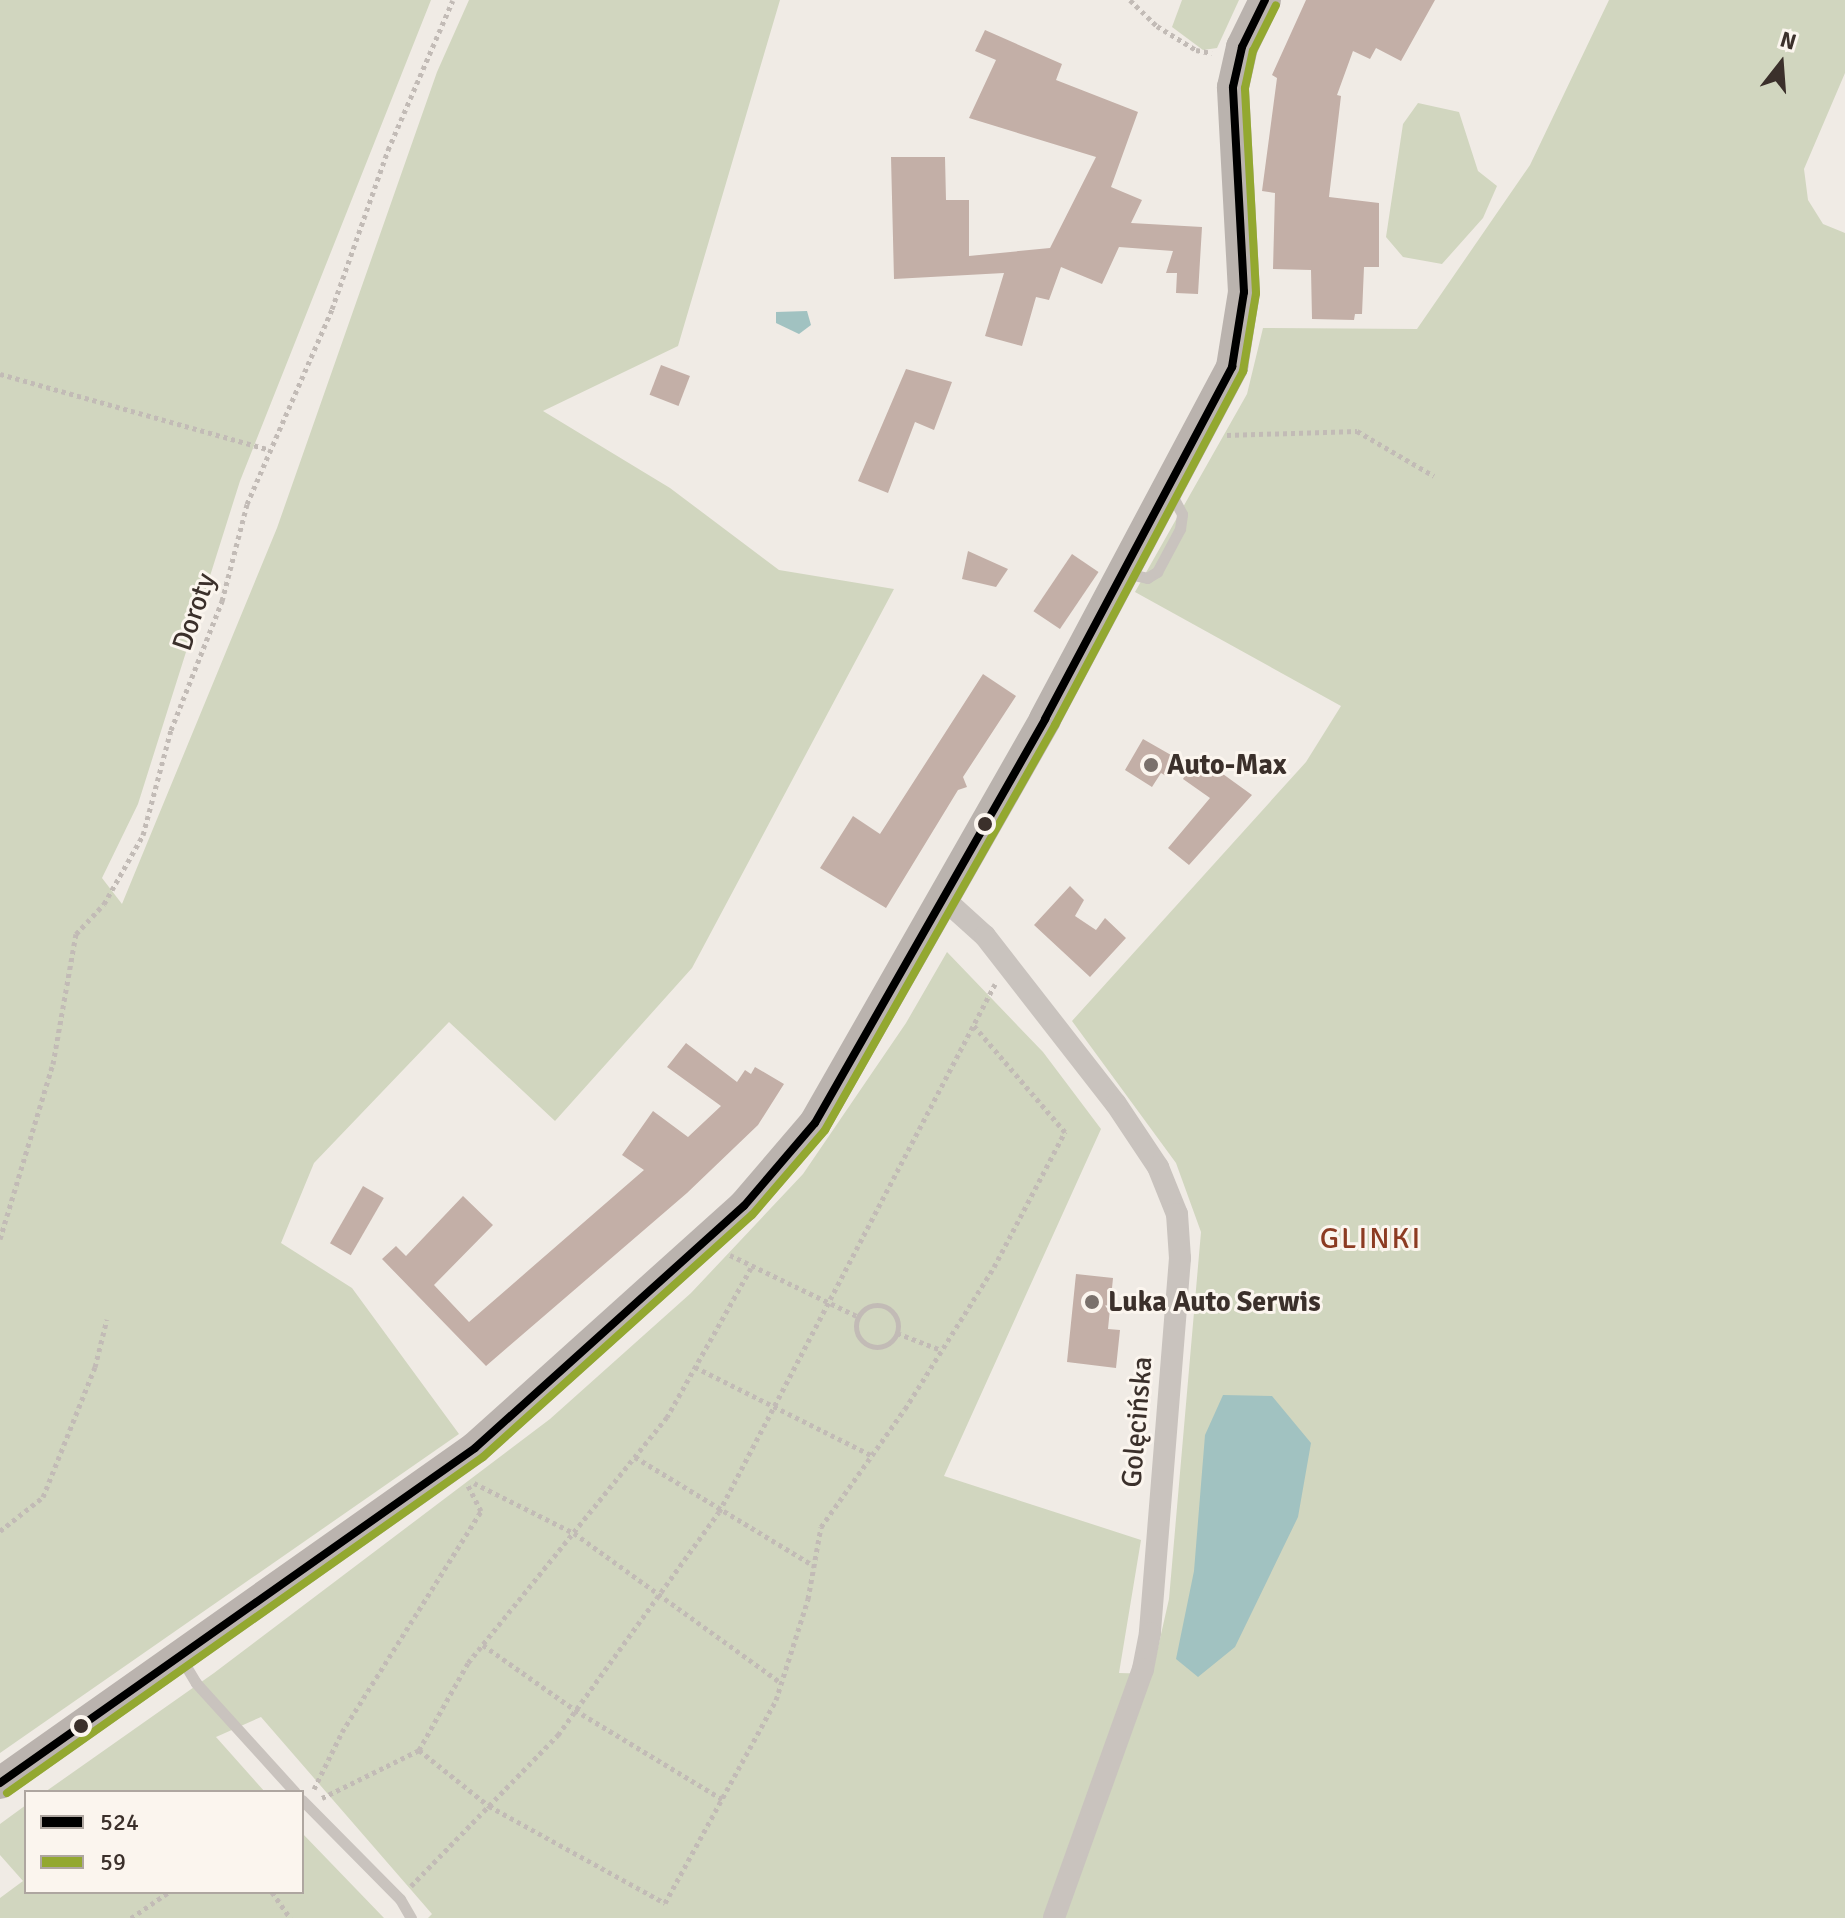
<!DOCTYPE html>
<html>
<head>
<meta charset="utf-8">
<style>
	body { margin:0 }
	#map { position:relative; width:1845px; height:1918px; overflow:hidden; background:#f0ebe5; font-family:Signika,sans-serif }
	div>[style] { position:absolute }
	.green>* { inset:0; background:#d1d6bf }
	.water>* { inset:0; background:#a1c2c1 }
	.building>* { inset:0; background:#c3afa7; transform-origin:0 0 }
	.path>* { height:5px; margin-top:-2.5px; transform-origin:0; background:repeating-linear-gradient(90deg,#c2bbb6 0 4px,transparent 0 8px) }
	.path>.ring { margin:-2.5px; padding:0; box-sizing:content-box; background:none; border:5px solid #c2bbb6; border-radius:50% }
	.lane>* { height:11px; margin:-5.5px; padding:0 5.5px; transform-origin:5.5px; border-radius:5.5px; background:#c9c3be }
	.street>* { height:22px; margin:-11px; padding:0 11px; transform-origin:11px; border-radius:11px; background:#c9c3be }
	.secondary>* { height:32px; margin:-16px; padding:0 16px; transform-origin:16px; border-radius:16px; background:#bab3ae }
	.bus-1>* { height:8px; margin:-4px; padding:0 4px; transform-origin:4px; border-radius:4px; background:#000 }
	.bus-2>* { height:8px; margin:-4px; padding:0 4px; transform-origin:4px; border-radius:4px; background:#93a830 }
	.dots>* { width:22px; height:22px; translate:-50% -50%; box-sizing:border-box; border:4px solid #fbf5ee; border-radius:50% }
	span { translate:-50% -50%; white-space:nowrap; text-align:center; line-height:1.15; -webkit-text-stroke:6px #fbf5ee; paint-order:stroke }
	.street-label { font-size:28px; color:#3b302b }
	.poi-label { font-size:28px; color:#3b302b; font-weight:700 }
	.left { translate:0 -50%; text-align:left }
	.neighbourhood-label { font-size:30px; color:#8c3b22; letter-spacing:2px }
	.legend { position:absolute; left:24px; top:1790px; width:280px; height:104px; box-sizing:border-box; background:#fbf5ee; border:2px solid #aea6a0; margin:0; padding:10px 14px; list-style:none; font-size:24px; color:#3b302b }
	.legend li { display:flex; align-items:center; gap:16px; height:40px }
	.legend b { width:40px; border:2px solid #aea6a0 }
	.north { position:absolute; left:1741px; top:24px; width:80px; height:80px; -webkit-text-stroke:6px #fbf5ee; paint-order:stroke; rotate:17deg; font-size:22px; font-weight:700; line-height:32px; text-align:center; color:#3b302b }
	.north::after { content:''; display:block; margin:auto; width:28px; height:36px; background:#3b302b; clip-path:polygon(50% 0,100% 100%,50% 72%,0 100%) }
</style>
</head>
<body>
<div id="map">
	<div class="green">
		<i style="clip-path:polygon(0 0,431px 0,240px 481px,138px 804px,102px 878px,122px 904px,277px 528px,437px 72px,469px 0,780px 0,678px 346px,543px 411px,670px 488px,779px 570px,894px 589px,692px 968px,555px 1121px,449px 1022px,314px 1163px,281px 1243px,352px 1288px,459px 1434px,0 1753px)"></i>
		<i style="clip-path:polygon(1182px 0,1239px 0,1217px 48px,1203px 50px,1172px 27px)"></i>
		<i style="clip-path:polygon(1609px 0,1845px 0,1845px 73px,1804px 169px,1808px 200px,1823px 224px,1845px 233px,1845px 1918px,428px 1918px,432px 1914px,261px 1717px,216px 1737px,265px 1792px,45px 1792px,214px 1673px,550px 1419px,691px 1293px,803px 1174px,906px 1023px,947px 952px,1043px 1052px,1101px 1129px,944px 1476px,1141px 1540px,1119px 1673px,1152px 1674px,1169px 1599px,1201px 1232px,1176px 1163px,1072px 1021px,1306px 762px,1341px 706px,1135px 592px,1247px 394px,1263px 328px,1417px 329px,1530px 165px)"></i>
		<i style="clip-path:polygon(1418px 103px,1459px 112px,1478px 171px,1497px 186px,1483px 218px,1442px 264px,1403px 257px,1386px 237px,1403px 124px)"></i>
		<i style="clip-path:polygon(26px 1805px,26px 1892px,302px 1892px,302px 1833px,384px 1918px,0 1918px,0 1898px,23px 1881px,0 1855px,0 1824px)"></i>
	</div>
	<div class="water">
		<i style="clip-path:polygon(807px 311px,811px 325px,799px 334px,776px 323px,776px 312px)"></i>
		<i style="clip-path:polygon(1223px 1395px,1272px 1396px,1311px 1443px,1298px 1517px,1235px 1647px,1198px 1677px,1176px 1659px,1194px 1571px,1205px 1435px)"></i>
	</div>
	<div class="building">
		<i style="clip-path:polygon(1306px 0,1435px 0,1401px 61px,1376px 48px,1370px 59px,1353px 51px,1337px 95px,1341px 96px,1329px 197px,1379px 203px,1379px 267px,1364px 267px,1362px 314px,1355px 314px,1354px 320px,1312px 319px,1311px 270px,1273px 269px,1275px 193px,1262px 191px,1277px 78px,1272px 75px)"></i>
		<i style="clip-path:polygon(985px 30px,1062px 64px,1056px 80px,1138px 112px,1111px 187px,1142px 200px,1131px 223px,1202px 227px,1198px 294px,1176px 293px,1177px 273px,1166px 273px,1173px 251px,1119px 247px,1102px 284px,1061px 267px,1049px 300px,1036px 297px,1022px 346px,985px 336px,1004px 273px,894px 279px,891px 157px,945px 157px,946px 200px,969px 200px,969px 256px,1050px 248px,1096px 157px,969px 118px,996px 60px,975px 51px)"></i>
		<i style="left:661px;top:365px;width:31px;height:32px;rotate:21deg"></i>
		<i style="clip-path:polygon(906px 369px,952px 382px,934px 430px,915px 422px,888px 493px,858px 481px)"></i>
		<i style="clip-path:polygon(968px 551px,1008px 569px,996px 587px,962px 579px)"></i>
		<i style="left:1072px;top:554px;width:32px;height:69px;rotate:34deg"></i>
		<i style="clip-path:polygon(983px 674px,1016px 696px,963px 777px,967px 787px,958px 790px,886px 908px,820px 868px,853px 816px,880px 834px)"></i>
		<i style="clip-path:polygon(1143px 739px,1178px 759px,1168px 777px,1161px 773px,1152px 787px,1125px 770px)"></i>
		<i style="clip-path:polygon(1198px 756px,1252px 795px,1189px 865px,1168px 848px,1210px 798px,1183px 779px)"></i>
		<i style="clip-path:polygon(1070px 886px,1084px 900px,1075px 916px,1096px 930px,1105px 918px,1126px 938px,1090px 977px,1034px 925px)"></i>
		<i style="clip-path:polygon(686px 1043px,737px 1082px,745px 1070px,751px 1074px,755px 1067px,784px 1084px,758px 1125px,687px 1193px,486px 1366px,382px 1259px,396px 1246px,406px 1256px,463px 1196px,493px 1225px,434px 1285px,469px 1322px,644px 1170px,622px 1155px,653px 1111px,688px 1137px,721px 1106px,667px 1067px)"></i>
		<i style="left:363px;top:1186px;width:24px;height:66px;rotate:30deg"></i>
		<i style="clip-path:polygon(1076px 1274px,1113px 1278px,1108px 1329px,1120px 1330px,1116px 1368px,1067px 1362px)"></i>
	</div>
	<div class="path">
		<i style="left:1130px;top:0;width:37px;rotate:44deg"></i>
		<i style="left:1157px;top:26px;width:46px;rotate:31.6deg"></i>
		<i style="left:1196px;top:50px;width:16px;rotate:11deg"></i>
		<i style="left:0;top:374px;width:280px;rotate:15.7deg"></i>
		<i style="left:1227px;top:435px;width:130px;rotate:-1.8deg"></i>
		<i style="left:1357px;top:431px;width:89px;rotate:30.3deg"></i>
		<i style="left:0;top:1239px;width:183px;rotate:-73.2deg"></i>
		<i style="left:53px;top:1064px;width:132px;rotate:-80deg"></i>
		<i style="left:76px;top:934px;width:41px;rotate:-47deg"></i>
		<i style="left:104px;top:904px;width:79px;rotate:-60.5deg"></i>
		<i style="left:143px;top:835px;width:109px;rotate:-75.1deg"></i>
		<i style="left:171px;top:730px;width:139px;rotate:-68.4deg"></i>
		<i style="left:222px;top:601px;width:100px;rotate:-75.5deg"></i>
		<i style="left:247px;top:504px;width:213px;rotate:-66.4deg"></i>
		<i style="left:332px;top:309px;width:169px;rotate:-70.6deg"></i>
		<i style="left:388px;top:150px;width:163px;rotate:-66.6deg"></i>
		<i style="left:730px;top:1255px;width:143px;rotate:25.7deg"></i>
		<i style="left:751px;top:1268px;width:171px;rotate:119.4deg"></i>
		<i style="left:667px;top:1417px;width:316px;rotate:129deg"></i>
		<i style="left:468px;top:1663px;width:100px;rotate:119.4deg"></i>
		<i style="left:419px;top:1750px;width:90px;rotate:38.7deg"></i>
		<i style="left:489px;top:1806px;width:201px;rotate:28.9deg"></i>
		<i style="left:665px;top:1903px;width:231px;rotate:-61.3deg"></i>
		<i style="left:776px;top:1700px;width:106px;rotate:-72.4deg"></i>
		<i style="left:808px;top:1599px;width:73px;rotate:-79.8deg"></i>
		<i style="left:821px;top:1527px;width:145px;rotate:-54.6deg"></i>
		<i style="left:905px;top:1409px;width:168px;rotate:-57.9deg"></i>
		<i style="left:994px;top:1267px;width:153px;rotate:-62.3deg"></i>
		<i style="left:1065px;top:1132px;width:140px;rotate:-130.6deg"></i>
		<i class="ring" style="left:856px;top:1305px;width:37px;height:37px"></i>
		<i style="left:897px;top:1333px;width:47px;rotate:21.1deg"></i>
		<i style="left:695px;top:1367px;width:199px;rotate:26.6deg"></i>
		<i style="left:635px;top:1457px;width:210px;rotate:31.3deg"></i>
		<i style="left:474px;top:1483px;width:112px;rotate:26.6deg"></i>
		<i style="left:574px;top:1533px;width:256px;rotate:35.9deg"></i>
		<i style="left:0;top:1531px;width:55px;rotate:-38.3deg"></i>
		<i style="left:43px;top:1497px;width:140px;rotate:-68.2deg"></i>
		<i style="left:95px;top:1367px;width:49px;rotate:-76deg"></i>
		<i style="left:483px;top:1645px;width:113px;rotate:35.2deg"></i>
		<i style="left:575px;top:1710px;width:172px;rotate:31.2deg"></i>
		<i style="left:314px;top:1789px;width:64px;rotate:-63.8deg"></i>
		<i style="left:342px;top:1732px;width:261px;rotate:-57.8deg"></i>
		<i style="left:481px;top:1511px;width:29px;rotate:-117deg"></i>
		<i style="left:322px;top:1798px;width:108px;rotate:-26.3deg"></i>
		<i style="left:411px;top:1886px;width:211px;rotate:-45.8deg"></i>
		<i style="left:558px;top:1735px;width:275px;rotate:-54.2deg"></i>
		<i style="left:719px;top:1512px;width:596px;rotate:-62.4deg"></i>
		<i style="left:272px;top:1892px;width:32px;rotate:55deg"></i>
		<i style="left:131px;top:1918px;width:46px;rotate:-34.4deg"></i>
	</div>
	<div class="lane">
		<i style="left:1124px;top:573px;width:24px;rotate:12deg"></i>
		<i style="left:1147px;top:578px;width:12px;rotate:-31deg"></i>
		<i style="left:1157px;top:572px;width:49px;rotate:-61.9deg"></i>
		<i style="left:1180px;top:529px;width:15px;rotate:-82deg"></i>
		<i style="left:1182px;top:514px;width:24px;rotate:-118deg"></i>
		<i style="left:181px;top:1658px;width:29px;rotate:59deg"></i>
		<i style="left:196px;top:1683px;width:147px;rotate:47.8deg"></i>
		<i style="left:302px;top:1800px;width:139px;rotate:45.3deg"></i>
		<i style="left:400px;top:1899px;width:22px;rotate:60deg"></i>
	</div>
	<div class="street">
		<i style="left:944px;top:899px;width:55px;rotate:42.1deg"></i>
		<i style="left:985px;top:936px;width:213px;rotate:52.1deg"></i>
		<i style="left:1116px;top:1104px;width:76px;rotate:56.3deg"></i>
		<i style="left:1158px;top:1167px;width:51px;rotate:68deg"></i>
		<i style="left:1177px;top:1214px;width:44px;rotate:86.1deg"></i>
		<i style="left:1180px;top:1258px;width:376px;rotate:94.6deg"></i>
		<i style="left:1150px;top:1633px;width:37px;rotate:101deg"></i>
		<i style="left:1143px;top:1669px;width:264px;rotate:109.7deg"></i>
	</div>
	<div class="secondary">
		<i style="left:0;top:1783px;width:581px;rotate:-35.19deg"></i>
		<i style="left:475px;top:1448px;width:362px;rotate:-42deg"></i>
		<i style="left:744px;top:1206px;width:109px;rotate:-49.5deg"></i>
		<i style="left:815px;top:1123px;width:465px;rotate:-60.3deg"></i>
		<i style="left:1045px;top:719px;width:399px;rotate:-62deg"></i>
		<i style="left:1232px;top:367px;width:76px;rotate:-80.9deg"></i>
		<i style="left:1244px;top:292px;width:205px;rotate:-93.1deg"></i>
		<i style="left:1233px;top:87px;width:41px;rotate:-77.3deg"></i>
		<i style="left:1242px;top:47px;width:52px;rotate:-63.9deg"></i>
	</div>
	<div class="bus-1">
		<i style="left:0;top:1783px;width:581px;rotate:-35.19deg"></i>
		<i style="left:475px;top:1448px;width:362px;rotate:-42deg"></i>
		<i style="left:744px;top:1206px;width:109px;rotate:-49.5deg"></i>
		<i style="left:815px;top:1123px;width:465px;rotate:-60.3deg"></i>
		<i style="left:1045px;top:719px;width:399px;rotate:-62deg"></i>
		<i style="left:1232px;top:367px;width:76px;rotate:-80.9deg"></i>
		<i style="left:1244px;top:292px;width:205px;rotate:-93.1deg"></i>
		<i style="left:1233px;top:87px;width:41px;rotate:-77.3deg"></i>
		<i style="left:1242px;top:47px;width:52px;rotate:-63.9deg"></i>
	</div>
	<div class="bus-2">
		<i style="left:7px;top:1793px;width:583px;rotate:-35.22deg"></i>
		<i style="left:483px;top:1457px;width:362px;rotate:-42deg"></i>
		<i style="left:752px;top:1215px;width:112px;rotate:-49.3deg"></i>
		<i style="left:825px;top:1130px;width:466px;rotate:-60.4deg"></i>
		<i style="left:1055px;top:725px;width:401px;rotate:-62deg"></i>
		<i style="left:1243px;top:371px;width:79px;rotate:-80.5deg"></i>
		<i style="left:1256px;top:293px;width:205px;rotate:-93.1deg"></i>
		<i style="left:1245px;top:88px;width:38px;rotate:-78deg"></i>
		<i style="left:1253px;top:51px;width:51px;rotate:-63.4deg"></i>
	</div>
	<div class="dots">
		<i style="left:1151px;top:765px;background:#7a716c"></i>
		<i style="left:985px;top:824px;background:#3b302b"></i>
		<i style="left:1092px;top:1302px;background:#7a716c"></i>
		<i style="left:81px;top:1726px;background:#3b302b"></i>
	</div>
	<div class="street-label">
		<span style="left:194px;top:612px;rotate:-71deg">Doroty</span>
		<span style="left:1137px;top:1422px;rotate:-85deg">Golęcińska</span>
	</div>
	<div class="poi-label">
		<span class="left" style="left:1167px;top:765px">Auto-Max</span>
		<span class="left" style="left:1108px;top:1302px">Luka Auto Serwis</span>
	</div>
	<div class="neighbourhood-label">
		<span style="left:1371px;top:1239px">GLINKI</span>
	</div>
	<ul class="legend">
	<li><b style="height:10px;background:#000"></b>524</li>
	<li><b style="height:10px;background:#93a830"></b>59</li>
	</ul>
	<div class="north">N</div>
</div>
</body>
</html>
